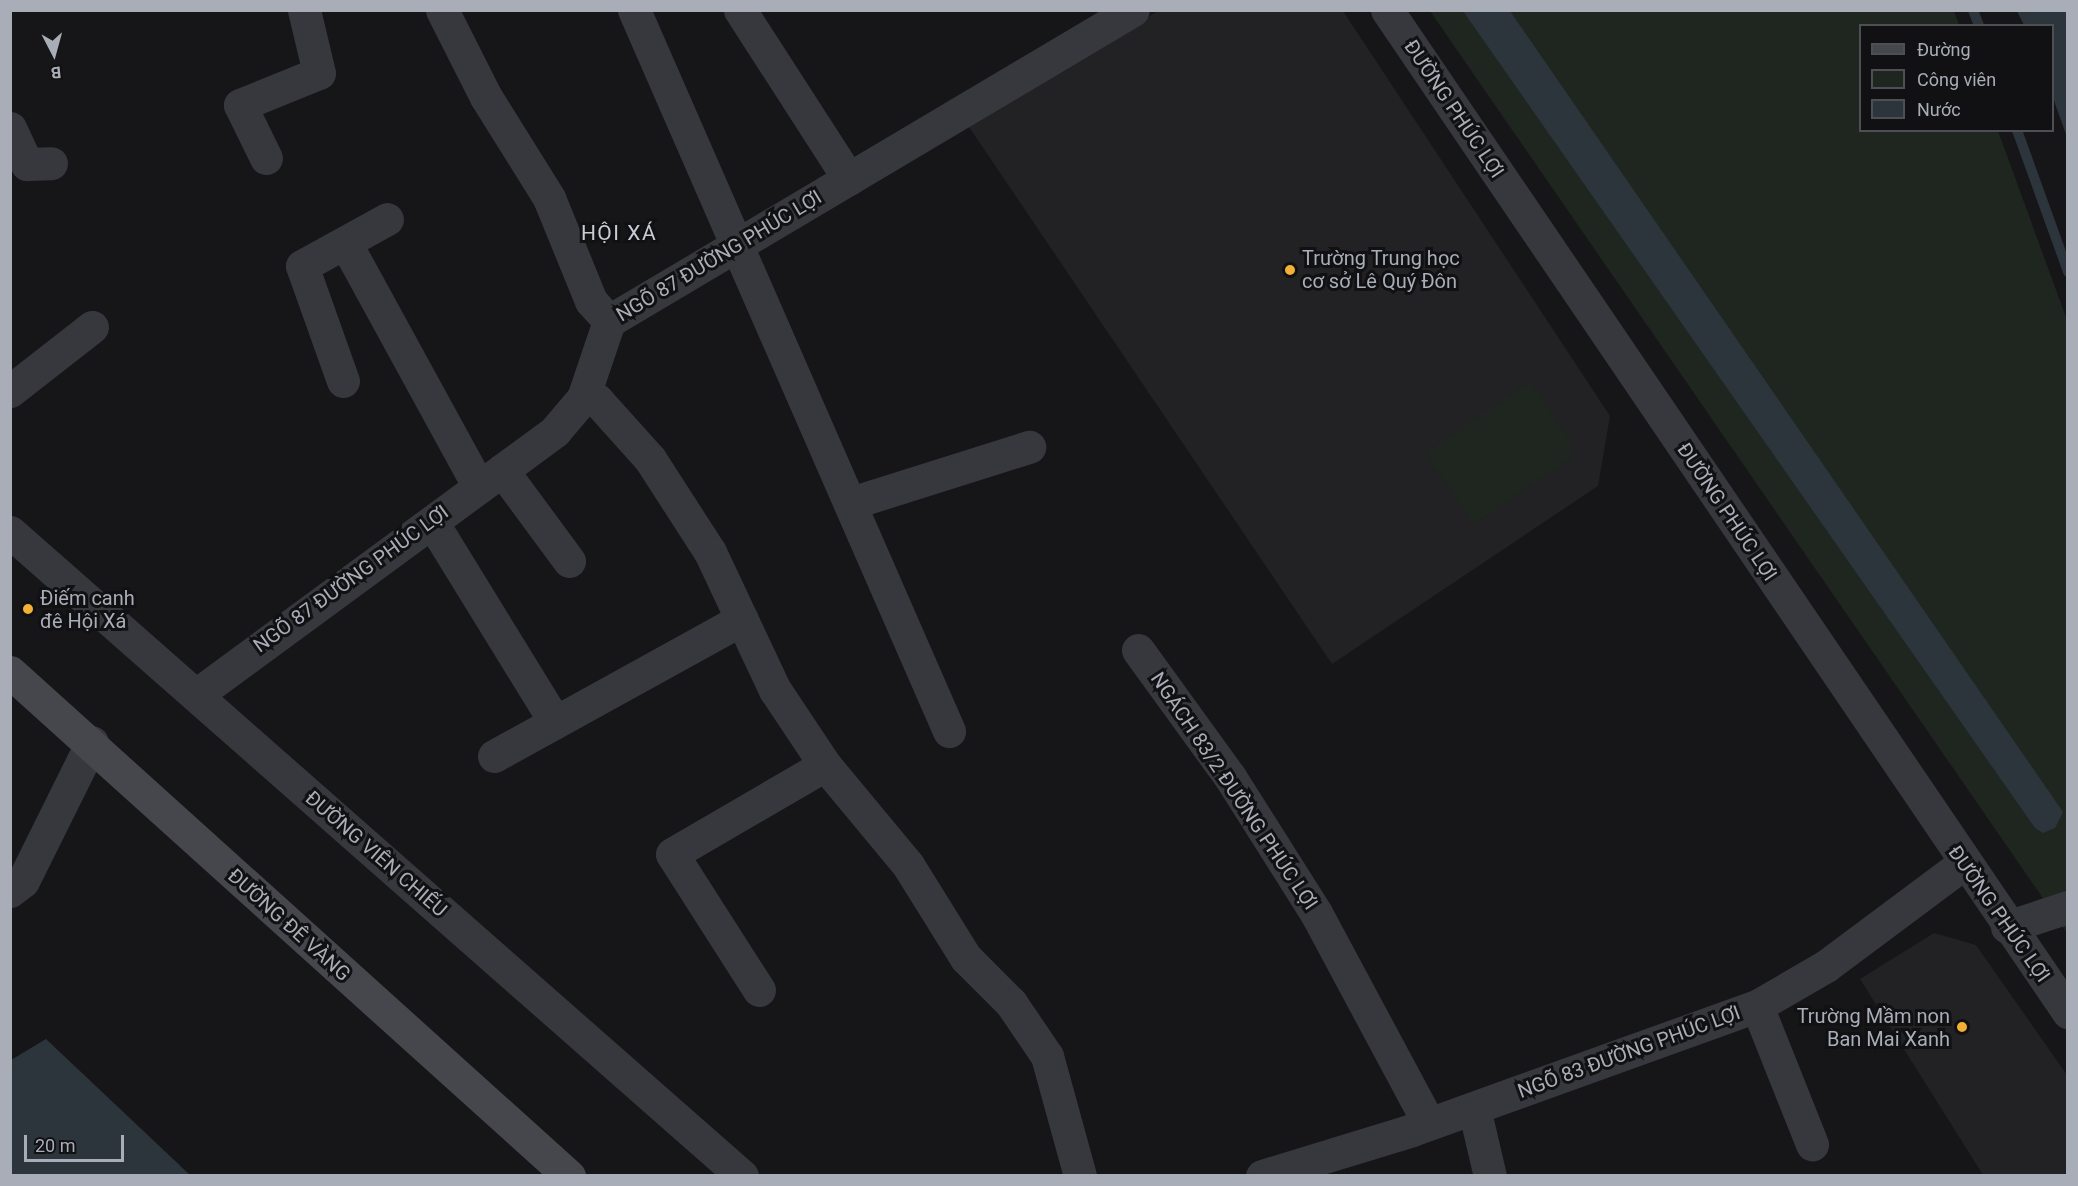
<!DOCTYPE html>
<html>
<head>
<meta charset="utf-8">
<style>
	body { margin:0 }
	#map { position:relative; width:2078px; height:1186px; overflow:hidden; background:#161618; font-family:Roboto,sans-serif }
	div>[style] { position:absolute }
	.built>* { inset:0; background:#222225 }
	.green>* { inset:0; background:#1e261f }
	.water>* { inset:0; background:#2c353c }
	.stream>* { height:10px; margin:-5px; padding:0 5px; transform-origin:5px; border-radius:5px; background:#2c353c }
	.minor>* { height:33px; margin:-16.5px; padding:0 16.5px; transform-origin:16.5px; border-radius:16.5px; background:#37383d }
	.tertiary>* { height:33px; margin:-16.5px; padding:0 16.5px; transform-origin:16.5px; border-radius:16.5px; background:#37383d }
	.secondary>* { height:33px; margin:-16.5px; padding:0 16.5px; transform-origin:16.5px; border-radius:16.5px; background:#45474d }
	.dots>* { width:16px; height:16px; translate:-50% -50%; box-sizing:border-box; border:3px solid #111113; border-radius:50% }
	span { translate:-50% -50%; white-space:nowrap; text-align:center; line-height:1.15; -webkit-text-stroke:6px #111113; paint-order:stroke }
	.street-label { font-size:20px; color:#a8adb8 }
	.poi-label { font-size:20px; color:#a8adb8 }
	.left { translate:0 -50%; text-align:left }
	.right { translate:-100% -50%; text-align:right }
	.neighbourhood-label { font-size:21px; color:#c9ccd4; letter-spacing:1.5px }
	.frame { position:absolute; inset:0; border:12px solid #a8adb8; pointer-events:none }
	.legend { position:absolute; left:1859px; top:24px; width:195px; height:108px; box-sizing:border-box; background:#111113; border:2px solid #4d4f55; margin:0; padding:8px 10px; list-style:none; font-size:18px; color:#a8adb8 }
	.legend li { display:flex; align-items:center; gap:12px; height:30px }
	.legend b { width:30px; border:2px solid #4d4f55 }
	.north { position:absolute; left:24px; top:24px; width:60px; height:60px; -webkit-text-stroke:4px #111113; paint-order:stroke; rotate:174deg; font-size:16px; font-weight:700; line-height:24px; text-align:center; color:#a8adb8 }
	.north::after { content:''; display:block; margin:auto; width:21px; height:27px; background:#a8adb8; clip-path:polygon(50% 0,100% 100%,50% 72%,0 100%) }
	.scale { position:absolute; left:24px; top:1135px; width:100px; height:27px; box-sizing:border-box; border:3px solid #a8adb8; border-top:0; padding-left:8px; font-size:18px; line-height:21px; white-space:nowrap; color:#a8adb8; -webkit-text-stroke:4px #111113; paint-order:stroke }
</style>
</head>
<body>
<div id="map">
	<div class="built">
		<i style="clip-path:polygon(1158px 11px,1343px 11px,1610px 416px,1598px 486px,1332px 664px,967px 124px)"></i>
		<i style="clip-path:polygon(1934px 933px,1976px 945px,2067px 1075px,2067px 1175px,1983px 1175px,1860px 979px)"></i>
	</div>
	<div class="green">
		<i style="clip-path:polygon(1430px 11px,1954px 11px,1959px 25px,1860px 26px,1860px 130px,1998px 131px,2067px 320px,2067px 933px)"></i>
		<i style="clip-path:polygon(1530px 382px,1571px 441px,1572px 457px,1474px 524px,1425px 453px)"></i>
	</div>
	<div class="water">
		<i style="clip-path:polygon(1463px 11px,1510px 11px,2063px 812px,2055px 828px,2043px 833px,2035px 828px)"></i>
		<i style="clip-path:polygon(2017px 11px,2067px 11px,2067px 137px,2053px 98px,2052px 26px,2024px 25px)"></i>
		<i style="clip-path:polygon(46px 1039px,190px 1175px,11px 1175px,11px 1060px)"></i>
	</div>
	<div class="stream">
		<i style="left:1973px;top:10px;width:17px;rotate:69deg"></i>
		<i style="left:2017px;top:130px;width:151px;rotate:70.2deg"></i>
	</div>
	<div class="minor">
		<i style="left:442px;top:10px;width:97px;rotate:63.2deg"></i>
		<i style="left:486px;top:97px;width:119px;rotate:58deg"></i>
		<i style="left:549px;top:198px;width:111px;rotate:67.8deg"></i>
		<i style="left:591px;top:301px;width:27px;rotate:48deg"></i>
		<i style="left:634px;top:10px;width:787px;rotate:66.4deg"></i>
		<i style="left:740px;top:10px;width:201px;rotate:57.2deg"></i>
		<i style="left:10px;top:128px;width:40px;rotate:65deg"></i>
		<i style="left:27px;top:164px;width:24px;rotate:-2deg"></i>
		<i style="left:266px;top:158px;width:59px;rotate:-116.1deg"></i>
		<i style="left:240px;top:105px;width:85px;rotate:-22.1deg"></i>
		<i style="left:319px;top:73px;width:65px;rotate:-103.4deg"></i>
		<i style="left:346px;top:244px;width:277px;rotate:61.3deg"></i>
		<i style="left:343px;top:381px;width:122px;rotate:-109.6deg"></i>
		<i style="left:302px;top:266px;width:97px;rotate:-28.9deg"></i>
		<i style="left:10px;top:391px;width:104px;rotate:-38deg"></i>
		<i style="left:583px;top:398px;width:14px;rotate:8deg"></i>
		<i style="left:597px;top:400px;width:79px;rotate:48.1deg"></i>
		<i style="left:650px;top:459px;width:111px;rotate:57.2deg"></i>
		<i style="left:710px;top:552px;width:153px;rotate:64.8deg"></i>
		<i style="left:775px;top:690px;width:90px;rotate:56.3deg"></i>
		<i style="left:825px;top:765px;width:130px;rotate:50.3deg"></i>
		<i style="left:908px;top:865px;width:110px;rotate:58.1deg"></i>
		<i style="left:966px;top:958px;width:64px;rotate:45deg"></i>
		<i style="left:1011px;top:1003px;width:64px;rotate:55.8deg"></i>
		<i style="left:1047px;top:1056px;width:124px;rotate:74.6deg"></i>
		<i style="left:502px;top:470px;width:113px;rotate:53.6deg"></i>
		<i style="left:851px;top:503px;width:187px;rotate:-17.5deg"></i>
		<i style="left:432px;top:522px;width:235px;rotate:58.4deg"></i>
		<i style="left:1138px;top:650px;width:157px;rotate:54.1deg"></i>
		<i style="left:1230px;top:777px;width:161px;rotate:57.7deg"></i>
		<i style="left:1316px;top:913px;width:239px;rotate:61.8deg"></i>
		<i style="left:196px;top:695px;width:446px;rotate:-36.3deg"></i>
		<i style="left:555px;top:431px;width:43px;rotate:-49.7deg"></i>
		<i style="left:583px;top:398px;width:81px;rotate:-71.3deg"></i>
		<i style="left:609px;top:321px;width:609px;rotate:-30.69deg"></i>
		<i style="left:494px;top:756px;width:283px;rotate:-28.9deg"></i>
		<i style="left:10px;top:891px;width:16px;rotate:-38deg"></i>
		<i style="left:23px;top:881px;width:155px;rotate:-63.6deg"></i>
		<i style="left:2007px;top:927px;width:64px;rotate:-18.2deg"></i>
		<i style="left:759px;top:990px;width:161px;rotate:-122.6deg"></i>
		<i style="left:672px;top:854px;width:177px;rotate:-30.2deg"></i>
		<i style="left:1757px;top:1006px;width:149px;rotate:68.3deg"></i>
		<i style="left:1474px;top:1108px;width:70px;rotate:76.8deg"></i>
		<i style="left:1262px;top:1176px;width:157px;rotate:-17deg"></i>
		<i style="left:1412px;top:1130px;width:367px;rotate:-19.8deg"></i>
		<i style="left:1757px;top:1006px;width:80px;rotate:-30.1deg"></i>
		<i style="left:1826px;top:966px;width:171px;rotate:-36.7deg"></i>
	</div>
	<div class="tertiary">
		<i style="left:1387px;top:10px;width:1212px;rotate:55.8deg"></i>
		<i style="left:10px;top:532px;width:975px;rotate:41.34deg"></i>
	</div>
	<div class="secondary">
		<i style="left:10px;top:672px;width:753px;rotate:42.04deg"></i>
	</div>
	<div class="dots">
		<i style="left:1290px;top:270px;background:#f2b134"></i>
		<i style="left:28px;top:609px;background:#f2b134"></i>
		<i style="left:1962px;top:1027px;background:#f2b134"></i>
	</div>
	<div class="street-label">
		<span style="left:1454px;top:109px;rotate:56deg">ĐƯỜNG PHÚC LỢI</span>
		<span style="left:719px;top:256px;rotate:-31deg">NGÕ 87 ĐƯỜNG PHÚC LỢI</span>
		<span style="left:1727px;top:512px;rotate:56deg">ĐƯỜNG PHÚC LỢI</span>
		<span style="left:351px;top:579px;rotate:-36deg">NGÕ 87 ĐƯỜNG PHÚC LỢI</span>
		<span style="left:1234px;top:791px;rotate:56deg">NGÁCH 83/2 ĐƯỜNG PHÚC LỢI</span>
		<span style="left:376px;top:854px;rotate:41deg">ĐƯỜNG VIÊN CHIẾU</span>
		<span style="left:1999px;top:914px;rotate:55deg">ĐƯỜNG PHÚC LỢI</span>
		<span style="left:289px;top:925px;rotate:42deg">ĐƯỜNG ĐÊ VÀNG</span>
		<span style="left:1629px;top:1052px;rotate:-20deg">NGÕ 83 ĐƯỜNG PHÚC LỢI</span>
	</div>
	<div class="poi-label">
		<span class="left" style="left:1302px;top:270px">Trường Trung học<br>cơ sở Lê Quý Đôn</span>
		<span class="left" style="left:40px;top:610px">Điếm canh<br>đê Hội Xá</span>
		<span class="right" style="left:1950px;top:1028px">Trường Mầm non<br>Ban Mai Xanh</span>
	</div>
	<div class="neighbourhood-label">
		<span style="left:619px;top:233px">HỘI XÁ</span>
	</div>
	<div class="frame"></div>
	<ul class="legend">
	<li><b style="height:8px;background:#45474d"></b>Đường</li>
	<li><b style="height:16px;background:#1e261f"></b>Công viên</li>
	<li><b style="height:16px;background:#2c353c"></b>Nước</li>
	</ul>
	<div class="north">B</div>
	<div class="scale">20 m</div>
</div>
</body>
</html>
